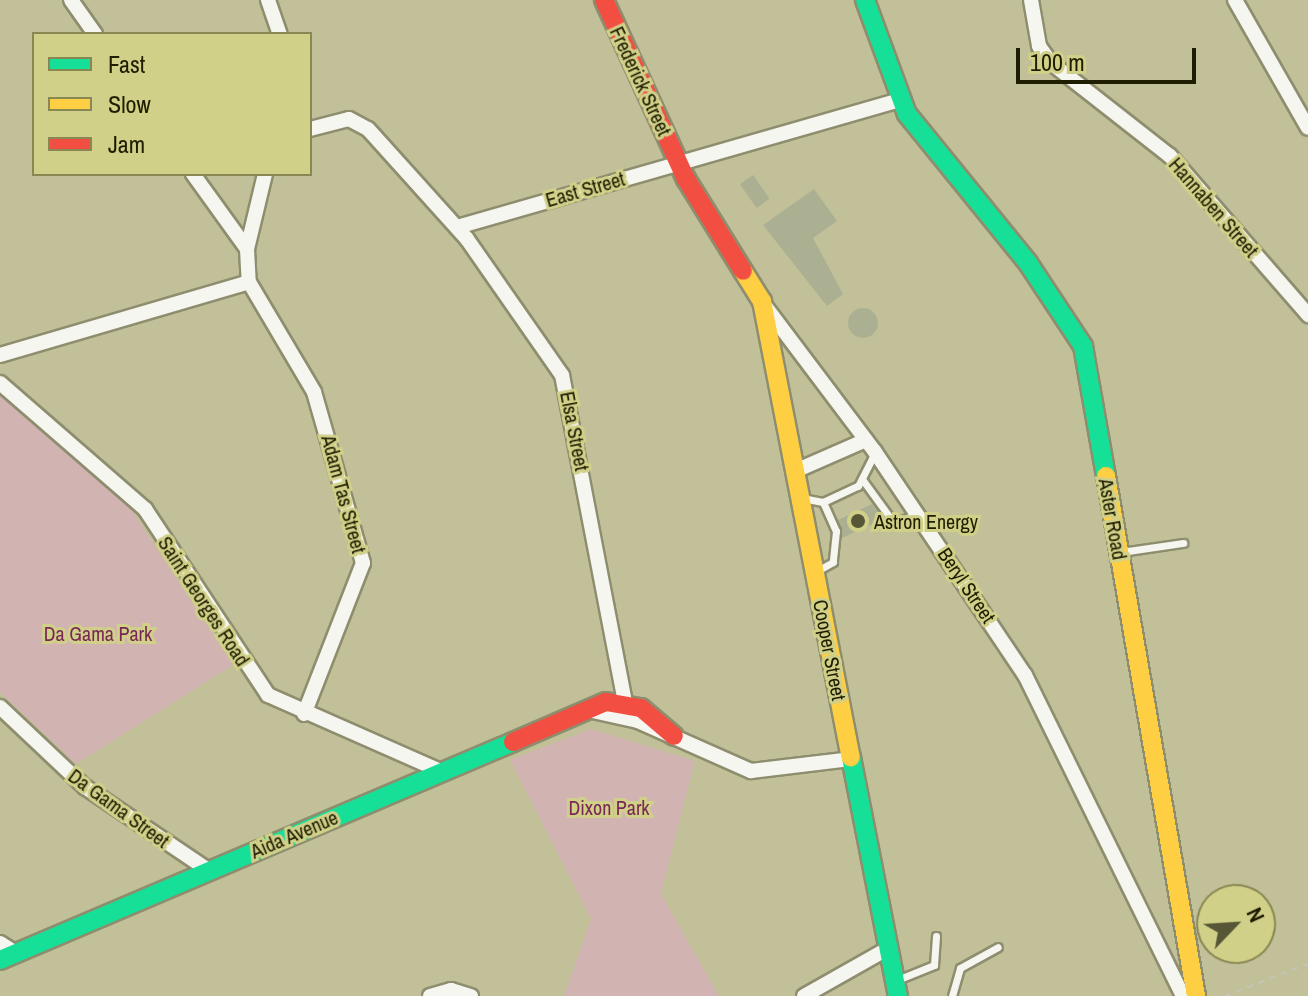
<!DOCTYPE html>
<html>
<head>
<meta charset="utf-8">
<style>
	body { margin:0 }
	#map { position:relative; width:1308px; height:996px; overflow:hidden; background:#c1c099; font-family:"Archivo Narrow",sans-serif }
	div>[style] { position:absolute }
	.green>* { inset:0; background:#d1b3b1 }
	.building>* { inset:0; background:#abb092; transform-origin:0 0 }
	.round { border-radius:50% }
	.path>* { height:2px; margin-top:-1px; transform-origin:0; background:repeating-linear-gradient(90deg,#c4c4b8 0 6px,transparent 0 12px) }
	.roads { filter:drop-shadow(2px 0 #8e8d6e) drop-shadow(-2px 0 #8e8d6e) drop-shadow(0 2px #8e8d6e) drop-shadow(0 -2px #8e8d6e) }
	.lane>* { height:7px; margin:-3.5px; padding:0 3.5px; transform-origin:3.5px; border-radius:3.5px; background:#f6f6f0 }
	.street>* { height:14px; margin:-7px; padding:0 7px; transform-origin:7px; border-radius:7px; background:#f6f6f0 }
	.fast>* { height:18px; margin:-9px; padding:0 9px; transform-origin:9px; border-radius:9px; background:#16e098 }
	.slow>* { height:18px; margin:-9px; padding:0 9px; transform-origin:9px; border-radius:9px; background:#ffcf43 }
	.jam>* { height:18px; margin:-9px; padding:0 9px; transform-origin:9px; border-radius:9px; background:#f24e42 }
	.dots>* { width:22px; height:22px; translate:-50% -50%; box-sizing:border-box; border:4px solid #d1d089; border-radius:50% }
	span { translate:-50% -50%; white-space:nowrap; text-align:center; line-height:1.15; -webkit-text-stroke:6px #d1d089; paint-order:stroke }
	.street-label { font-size:20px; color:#1e1d01 }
	.poi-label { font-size:20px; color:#1e1d01 }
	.left { translate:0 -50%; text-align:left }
	.park-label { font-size:20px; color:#7a2758 }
	.legend { position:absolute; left:32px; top:32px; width:280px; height:144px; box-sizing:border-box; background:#d1d089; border:2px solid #898853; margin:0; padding:10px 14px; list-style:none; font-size:24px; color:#1e1d01 }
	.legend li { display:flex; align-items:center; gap:16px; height:40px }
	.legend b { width:40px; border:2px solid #898853 }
	.north { position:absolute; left:1196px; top:884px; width:80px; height:80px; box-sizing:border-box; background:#d1d089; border:2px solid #898853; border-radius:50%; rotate:65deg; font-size:22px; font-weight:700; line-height:32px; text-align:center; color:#1e1d01 }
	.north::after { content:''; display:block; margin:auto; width:28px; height:36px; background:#575636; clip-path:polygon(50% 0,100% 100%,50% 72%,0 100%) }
	.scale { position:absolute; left:1016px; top:48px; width:180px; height:36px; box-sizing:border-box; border:4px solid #1e1d01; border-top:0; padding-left:10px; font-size:24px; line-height:28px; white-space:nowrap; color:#1e1d01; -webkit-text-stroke:6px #d1d089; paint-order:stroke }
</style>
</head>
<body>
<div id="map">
	<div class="green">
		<i style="clip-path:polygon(0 394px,127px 503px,233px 665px,76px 764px,0 692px)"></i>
		<i style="clip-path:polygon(591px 729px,695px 761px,661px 894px,719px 996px,564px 996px,591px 919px,510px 760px)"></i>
	</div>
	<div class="building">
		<i style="left:753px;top:175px;width:29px;height:16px;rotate:55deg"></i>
		<i style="clip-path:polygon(814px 189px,837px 221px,813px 238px,843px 294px,827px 306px,763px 225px)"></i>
		<i class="round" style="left:848px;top:308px;width:30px;height:30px"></i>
		<i style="clip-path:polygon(872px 504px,883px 519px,842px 538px,838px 520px)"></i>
	</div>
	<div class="path">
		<i style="left:1225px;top:996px;width:89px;rotate:-21.1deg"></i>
	</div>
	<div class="roads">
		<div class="lane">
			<i style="left:862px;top:479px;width:54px;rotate:54deg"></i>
			<i style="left:894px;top:523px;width:25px;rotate:-21deg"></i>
			<i style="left:802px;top:498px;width:21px;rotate:11deg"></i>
			<i style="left:823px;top:502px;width:32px;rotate:66deg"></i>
			<i style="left:836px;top:531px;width:31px;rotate:96deg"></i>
			<i style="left:833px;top:562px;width:18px;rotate:151deg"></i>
			<i style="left:823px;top:502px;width:38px;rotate:-25deg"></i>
			<i style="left:858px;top:486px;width:36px;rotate:-63deg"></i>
			<i style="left:1121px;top:552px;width:63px;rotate:-8.3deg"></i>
			<i style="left:897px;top:980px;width:40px;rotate:-22deg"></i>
			<i style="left:934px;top:965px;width:29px;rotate:-86deg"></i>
			<i style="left:952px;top:996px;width:29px;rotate:-74deg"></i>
			<i style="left:960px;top:968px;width:43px;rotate:-28.9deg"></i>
		</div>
		<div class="street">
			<i style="left:71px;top:0;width:42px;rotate:54.8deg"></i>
			<i style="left:268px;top:0;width:36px;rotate:71deg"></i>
			<i style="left:1031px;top:0;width:47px;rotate:80.1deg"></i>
			<i style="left:1039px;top:46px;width:19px;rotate:55deg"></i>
			<i style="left:1050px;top:62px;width:152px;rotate:38.1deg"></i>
			<i style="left:1170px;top:156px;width:211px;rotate:49deg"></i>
			<i style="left:1235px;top:0;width:147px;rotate:60.3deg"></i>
			<i style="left:310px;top:129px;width:40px;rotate:-14.4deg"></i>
			<i style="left:349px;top:119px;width:21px;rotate:28deg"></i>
			<i style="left:368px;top:129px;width:148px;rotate:48deg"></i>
			<i style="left:467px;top:239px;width:166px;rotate:55.1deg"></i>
			<i style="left:562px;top:375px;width:348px;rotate:79.1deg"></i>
			<i style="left:193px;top:174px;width:92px;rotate:54.2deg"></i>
			<i style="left:265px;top:174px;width:77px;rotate:103.5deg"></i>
			<i style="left:247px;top:249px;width:33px;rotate:87deg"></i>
			<i style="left:249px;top:282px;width:128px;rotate:59.4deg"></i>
			<i style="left:314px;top:392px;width:178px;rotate:74deg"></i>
			<i style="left:363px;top:563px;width:162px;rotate:111.3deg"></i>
			<i style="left:457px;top:227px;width:461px;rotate:-16deg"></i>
			<i style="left:762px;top:302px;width:188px;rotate:53deg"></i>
			<i style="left:875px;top:452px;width:269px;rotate:56.1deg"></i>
			<i style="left:1025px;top:675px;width:358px;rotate:63.8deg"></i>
			<i style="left:0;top:355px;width:259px;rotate:-16.3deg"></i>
			<i style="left:0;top:383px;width:192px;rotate:41deg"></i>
			<i style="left:145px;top:509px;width:223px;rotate:56.5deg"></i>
			<i style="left:268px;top:695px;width:188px;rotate:23.8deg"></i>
			<i style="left:795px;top:471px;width:77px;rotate:-23.6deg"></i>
			<i style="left:0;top:707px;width:117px;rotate:43.3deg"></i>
			<i style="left:85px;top:787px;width:148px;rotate:34deg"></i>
			<i style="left:588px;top:710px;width:51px;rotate:12.4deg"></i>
			<i style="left:638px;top:721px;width:124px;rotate:23.9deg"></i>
			<i style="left:751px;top:771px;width:102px;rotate:-6.8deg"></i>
			<i style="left:0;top:943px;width:19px;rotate:32deg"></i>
			<i style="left:430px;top:996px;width:22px;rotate:-16deg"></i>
			<i style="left:451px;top:990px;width:21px;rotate:17deg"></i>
			<i style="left:804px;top:996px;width:98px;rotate:-29.5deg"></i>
		</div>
		<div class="fast">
			<i style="left:865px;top:0;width:121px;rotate:69.8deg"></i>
			<i style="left:907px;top:114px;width:192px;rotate:50.9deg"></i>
			<i style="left:1028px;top:263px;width:100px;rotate:56.5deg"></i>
			<i style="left:1083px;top:346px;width:132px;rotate:80deg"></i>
			<i style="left:851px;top:757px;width:244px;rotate:78.9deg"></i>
			<i style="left:0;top:960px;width:557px;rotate:-23.02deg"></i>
		</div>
		<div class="slow">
			<i style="left:743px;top:271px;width:36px;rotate:58deg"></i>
			<i style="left:762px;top:301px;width:465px;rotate:79deg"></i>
			<i style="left:1106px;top:476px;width:528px;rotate:80.18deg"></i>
		</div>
		<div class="jam">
			<i style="left:604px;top:0;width:197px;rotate:65.4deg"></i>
			<i style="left:686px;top:179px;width:108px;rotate:58.2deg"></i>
			<i style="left:513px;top:742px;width:101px;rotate:-23.3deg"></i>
			<i style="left:606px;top:702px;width:36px;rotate:10deg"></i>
			<i style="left:641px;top:708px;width:43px;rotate:40.3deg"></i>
		</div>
	</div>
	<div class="dots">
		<i style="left:858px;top:521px;background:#575636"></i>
	</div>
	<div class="street-label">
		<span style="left:641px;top:81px;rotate:65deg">Frederick Street</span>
		<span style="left:585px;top:189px;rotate:-16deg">East Street</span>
		<span style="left:1214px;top:207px;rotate:49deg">Hannaben Street</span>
		<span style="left:575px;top:431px;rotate:79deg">Elsa Street</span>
		<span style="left:344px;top:494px;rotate:75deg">Adam Tas Street</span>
		<span style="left:1113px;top:519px;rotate:80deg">Aster Road</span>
		<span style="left:967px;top:585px;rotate:56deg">Beryl Street</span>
		<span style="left:204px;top:601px;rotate:57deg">Saint Georges Road</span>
		<span style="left:830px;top:650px;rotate:79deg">Cooper Street</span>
		<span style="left:119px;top:808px;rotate:36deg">Da Gama Street</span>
		<span style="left:294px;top:834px;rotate:-23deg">Aida Avenue</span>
	</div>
	<div class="poi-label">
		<span class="left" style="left:874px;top:521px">Astron Energy</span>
	</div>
	<div class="park-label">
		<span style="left:98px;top:633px">Da Gama Park</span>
		<span style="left:609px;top:807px">Dixon Park</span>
	</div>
	<ul class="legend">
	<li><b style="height:10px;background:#16e098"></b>Fast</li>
	<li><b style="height:10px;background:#ffcf43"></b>Slow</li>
	<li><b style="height:10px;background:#f24e42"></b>Jam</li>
	</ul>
	<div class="north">N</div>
	<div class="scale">100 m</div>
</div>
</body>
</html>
